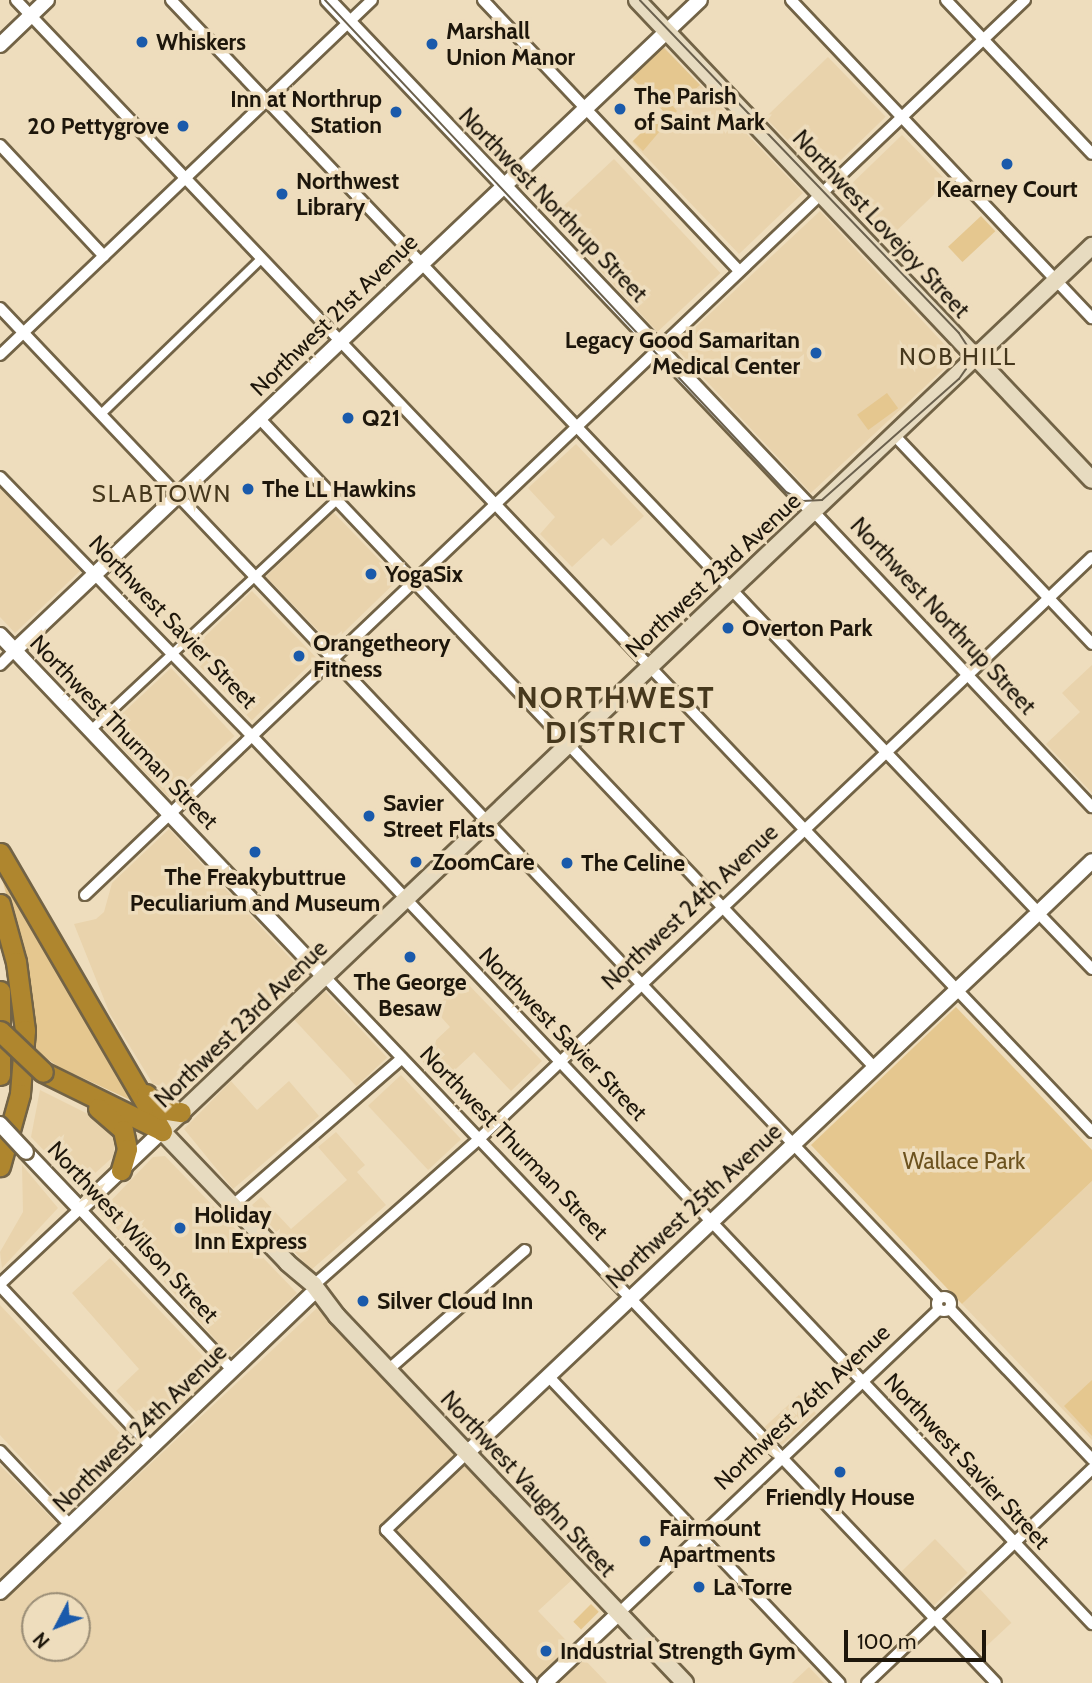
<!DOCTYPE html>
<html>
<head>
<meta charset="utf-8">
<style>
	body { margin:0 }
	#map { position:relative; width:1092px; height:1683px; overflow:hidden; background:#eeddbd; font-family:Cabin,sans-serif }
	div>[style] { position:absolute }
	.built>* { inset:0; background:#e9d3ac; transform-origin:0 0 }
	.green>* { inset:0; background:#e5c78f; transform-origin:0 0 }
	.roads { filter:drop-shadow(2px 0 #726346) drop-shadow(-2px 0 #726346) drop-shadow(0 2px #726346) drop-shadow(0 -2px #726346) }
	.pedestrian>* { height:8px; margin:-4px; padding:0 4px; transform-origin:4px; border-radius:4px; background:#fff }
	.minor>* { height:10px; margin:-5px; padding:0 5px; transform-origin:5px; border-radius:5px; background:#fff }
	.minor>.ring { margin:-5px; padding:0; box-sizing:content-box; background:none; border:10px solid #fff; border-radius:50% }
	.tertiary>* { height:14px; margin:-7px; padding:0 7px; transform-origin:7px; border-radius:7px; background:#fff }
	.secondary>* { height:16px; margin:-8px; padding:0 8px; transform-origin:8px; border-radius:8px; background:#e7dbc0 }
	.motorway>* { height:19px; margin:-9.5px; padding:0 9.5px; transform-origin:9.5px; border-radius:9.5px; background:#af862e }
	.tram>* { height:2px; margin:-1px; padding:0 1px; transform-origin:1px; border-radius:1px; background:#6b614e }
	.bridges { filter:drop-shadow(2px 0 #726346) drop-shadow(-2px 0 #726346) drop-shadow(0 2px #726346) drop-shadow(0 -2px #726346) }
	.tertiary-bridge>* { height:14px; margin:-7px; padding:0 7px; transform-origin:7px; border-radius:7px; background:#fff }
	.motorway-bridge>* { height:19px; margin:-9.5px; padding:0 9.5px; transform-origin:9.5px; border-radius:9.5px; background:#af862e }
	.dots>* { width:19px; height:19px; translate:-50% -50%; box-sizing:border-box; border:4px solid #eeddbd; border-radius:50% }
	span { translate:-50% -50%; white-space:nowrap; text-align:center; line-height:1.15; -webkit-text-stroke:7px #eeddbd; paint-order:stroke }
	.poi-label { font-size:23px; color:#1d160b; font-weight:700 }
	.left { translate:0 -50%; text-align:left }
	.right { translate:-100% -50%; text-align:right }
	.street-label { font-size:23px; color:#1d160b }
	.park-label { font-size:23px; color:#6c521e }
	.neighbourhood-label { font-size:24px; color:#46381d; letter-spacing:2px }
	.district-label { font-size:30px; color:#46381d; font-weight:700; letter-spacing:2px }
	.north { position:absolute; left:21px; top:1592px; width:70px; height:70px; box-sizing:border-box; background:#eeddbd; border:2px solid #9a8d76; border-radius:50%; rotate:228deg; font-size:19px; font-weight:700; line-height:28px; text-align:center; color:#1d160b }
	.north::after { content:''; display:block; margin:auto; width:24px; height:32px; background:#1a5aab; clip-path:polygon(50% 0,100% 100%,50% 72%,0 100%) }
	.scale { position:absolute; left:844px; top:1630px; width:142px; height:32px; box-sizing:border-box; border:4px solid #1d160b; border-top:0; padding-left:9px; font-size:21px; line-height:24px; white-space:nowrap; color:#1d160b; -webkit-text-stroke:5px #eeddbd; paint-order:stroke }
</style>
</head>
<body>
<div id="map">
	<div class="built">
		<i style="clip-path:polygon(663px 46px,803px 193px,739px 254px,632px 142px,664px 111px,631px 76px)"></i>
		<i style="left:828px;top:57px;width:83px;height:87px;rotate:46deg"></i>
		<i style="left:902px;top:135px;width:65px;height:87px;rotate:46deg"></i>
		<i style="left:614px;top:159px;width:156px;height:86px;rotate:47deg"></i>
		<i style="left:820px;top:211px;width:200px;height:199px;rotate:47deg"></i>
		<i style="clip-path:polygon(576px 444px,644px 516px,611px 546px,603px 538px,572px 567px,540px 534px,555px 517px,528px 488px)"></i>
		<i style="clip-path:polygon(0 487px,80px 571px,15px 633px,0 617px)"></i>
		<i style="left:333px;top:512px;width:94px;height:93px;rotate:46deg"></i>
		<i style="left:252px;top:591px;width:93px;height:90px;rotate:46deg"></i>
		<i style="clip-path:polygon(1092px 665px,1092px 793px,1046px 744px,1080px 712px,1062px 693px)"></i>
		<i style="left:171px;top:668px;width:93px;height:90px;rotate:47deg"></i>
		<i style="clip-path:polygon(169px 829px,307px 976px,185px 1091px,153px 1084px,110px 1014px,74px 924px,96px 919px,104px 912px,112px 883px)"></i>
		<i style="clip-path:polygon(464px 980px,542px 1061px,511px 1091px,474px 1052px,442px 1082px,418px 1057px,450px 1027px,434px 1009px)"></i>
		<i style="left:325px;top:991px;width:91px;height:42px;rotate:47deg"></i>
		<i style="left:401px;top:1075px;width:88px;height:45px;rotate:47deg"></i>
		<i style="clip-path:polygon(231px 1081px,257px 1110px,289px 1081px,319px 1116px,233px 1189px,184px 1129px)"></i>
		<i style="clip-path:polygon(40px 1090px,106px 1123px,116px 1137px,113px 1157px,83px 1184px,74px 1182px,31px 1137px)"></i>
		<i style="clip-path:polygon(336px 1132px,365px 1165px,357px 1172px,386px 1205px,311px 1270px,252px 1205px,261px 1197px,291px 1229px,347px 1180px,318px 1147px)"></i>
		<i style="clip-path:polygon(165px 1156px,297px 1293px,230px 1356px,101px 1211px,153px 1157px)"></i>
		<i style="clip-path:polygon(22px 1165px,58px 1208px,2px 1268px,0 1252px,23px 1212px)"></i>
		<i style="clip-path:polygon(1092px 1181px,1092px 1440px,962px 1304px)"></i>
		<i style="clip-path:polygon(110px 1258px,217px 1371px,154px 1431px,116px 1391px,139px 1369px,72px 1293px)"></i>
		<i style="clip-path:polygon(0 1305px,135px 1449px,69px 1510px,0 1435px)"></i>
		<i style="clip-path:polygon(evenodd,317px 1308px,574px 1578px,538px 1611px,607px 1683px,0 1683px,0 1465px,71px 1538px,317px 1308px,35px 1606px,77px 1606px,77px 1648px,35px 1648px,35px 1606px)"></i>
		<i style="left:799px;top:1395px;width:25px;height:47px;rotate:47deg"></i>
		<i style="left:935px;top:1539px;width:47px;height:47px;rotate:46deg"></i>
		<i style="left:978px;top:1587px;width:49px;height:45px;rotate:47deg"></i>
		<i style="clip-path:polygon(809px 1667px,824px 1683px,792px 1683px)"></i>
	</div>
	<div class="green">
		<i style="clip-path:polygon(663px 47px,700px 85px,693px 91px,690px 88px,672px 105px,677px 111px,643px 151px,633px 141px,663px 111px,631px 77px)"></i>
		<i style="left:981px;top:216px;width:21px;height:45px;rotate:47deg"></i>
		<i style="left:887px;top:393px;width:19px;height:37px;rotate:54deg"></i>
		<i style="clip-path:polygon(0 871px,139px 1104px,59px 1067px,34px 1050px,32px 990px)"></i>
		<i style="clip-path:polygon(956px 1007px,1092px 1150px,1092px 1181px,962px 1304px,811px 1145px)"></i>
		<i style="clip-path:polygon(1092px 1380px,1092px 1436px,1064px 1406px)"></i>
		<i style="left:591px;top:1604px;width:11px;height:25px;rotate:45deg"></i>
	</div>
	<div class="roads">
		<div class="pedestrian">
			<i style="left:101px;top:414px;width:223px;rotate:-44.1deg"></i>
			<i style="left:91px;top:730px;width:337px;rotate:-43.1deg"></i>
		</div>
		<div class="minor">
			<i style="left:16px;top:0;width:1562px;rotate:46.45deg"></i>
			<i style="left:171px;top:0;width:1254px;rotate:46.45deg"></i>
			<i style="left:483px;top:0;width:373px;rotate:46.6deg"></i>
			<i style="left:791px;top:0;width:438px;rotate:46.6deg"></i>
			<i style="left:946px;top:0;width:212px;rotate:46.5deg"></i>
			<i style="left:0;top:145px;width:152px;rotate:46.9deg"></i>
			<i style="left:0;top:308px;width:1364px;rotate:46.51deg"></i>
			<i style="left:0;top:355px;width:514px;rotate:-43.66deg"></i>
			<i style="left:259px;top:418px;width:896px;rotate:46.54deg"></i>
			<i style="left:894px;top:435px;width:288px;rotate:46.5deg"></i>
			<i style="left:0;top:477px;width:360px;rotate:45.8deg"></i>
			<i style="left:251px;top:735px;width:1224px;rotate:46.59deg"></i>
			<i style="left:813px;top:511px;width:407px;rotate:46.7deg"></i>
			<i style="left:0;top:665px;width:21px;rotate:-45deg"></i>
			<i style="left:85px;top:895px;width:1298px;rotate:-43.6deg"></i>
			<i style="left:1042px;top:917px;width:72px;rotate:46.1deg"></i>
			<i style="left:324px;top:976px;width:975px;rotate:46.45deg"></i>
			<i style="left:232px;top:1206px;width:225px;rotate:-41deg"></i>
			<i style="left:0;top:1284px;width:110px;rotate:-43.2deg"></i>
			<i style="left:80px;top:1209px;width:223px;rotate:46.6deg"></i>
			<i style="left:314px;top:1285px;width:220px;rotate:-41.5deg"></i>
			<i style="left:479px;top:1139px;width:845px;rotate:-43.51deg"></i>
			<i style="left:0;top:1286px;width:222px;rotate:46.8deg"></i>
			<i class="ring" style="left:937px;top:1297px;width:4px;height:4px"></i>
			<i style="left:950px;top:1309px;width:207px;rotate:46.6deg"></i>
			<i style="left:388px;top:1370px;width:182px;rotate:-41.2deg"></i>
			<i style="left:549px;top:1377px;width:422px;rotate:46.5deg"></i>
			<i style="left:0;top:1451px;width:102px;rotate:46.6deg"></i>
			<i style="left:467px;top:1453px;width:112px;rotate:136.5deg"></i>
			<i style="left:386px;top:1530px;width:211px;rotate:46.5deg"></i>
			<i style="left:619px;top:1613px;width:441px;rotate:-43.5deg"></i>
			<i style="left:867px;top:1683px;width:311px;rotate:-43.6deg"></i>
		</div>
		<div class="tertiary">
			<i style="left:328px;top:0;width:705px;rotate:46.5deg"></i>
			<i style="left:0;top:45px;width:65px;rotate:-43.8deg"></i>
			<i style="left:0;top:635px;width:470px;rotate:46.5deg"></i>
			<i style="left:15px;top:650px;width:944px;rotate:-43.5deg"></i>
			<i style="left:1042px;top:909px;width:69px;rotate:-43.8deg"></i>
			<i style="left:26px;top:1152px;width:79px;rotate:46.5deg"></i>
			<i style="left:80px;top:1209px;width:113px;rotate:-43.6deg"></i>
			<i style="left:467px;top:1453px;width:780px;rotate:-43.39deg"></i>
			<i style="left:0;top:1592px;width:430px;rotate:-43.7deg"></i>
			<i style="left:545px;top:1683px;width:102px;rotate:-43.4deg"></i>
		</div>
		<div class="secondary">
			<i style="left:637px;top:0;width:661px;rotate:46.53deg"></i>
			<i style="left:685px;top:1683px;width:506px;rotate:-133.48deg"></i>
			<i style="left:337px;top:1316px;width:39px;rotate:-127deg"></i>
			<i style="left:314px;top:1285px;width:35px;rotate:-140deg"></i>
			<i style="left:287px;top:1262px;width:181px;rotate:-133.7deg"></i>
			<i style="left:162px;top:1131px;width:1284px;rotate:-43.58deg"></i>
		</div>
		<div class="motorway">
			<i style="left:0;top:853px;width:322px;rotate:59.8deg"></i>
			<i style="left:0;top:904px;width:60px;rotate:74.6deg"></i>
			<i style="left:16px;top:962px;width:69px;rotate:82.5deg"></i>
			<i style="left:25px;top:1030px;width:64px;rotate:94.5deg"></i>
			<i style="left:20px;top:1094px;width:75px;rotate:105.5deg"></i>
			<i style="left:0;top:991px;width:84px;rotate:90deg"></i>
			<i style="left:43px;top:1072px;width:129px;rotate:26.2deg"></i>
			<i style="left:146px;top:1094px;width:21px;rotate:45deg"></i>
			<i style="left:161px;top:1109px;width:20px;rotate:9deg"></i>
			<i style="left:98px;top:1108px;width:33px;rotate:41deg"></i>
			<i style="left:123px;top:1130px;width:19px;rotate:78deg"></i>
			<i style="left:127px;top:1149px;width:22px;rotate:106deg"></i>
		</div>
	</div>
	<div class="tram">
		<i style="left:325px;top:0;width:674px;rotate:46.86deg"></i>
		<i style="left:786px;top:492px;width:19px;rotate:28deg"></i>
		<i style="left:803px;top:501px;width:19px;rotate:-3deg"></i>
		<i style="left:822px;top:500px;width:183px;rotate:-41.5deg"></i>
		<i style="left:959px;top:379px;width:12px;rotate:-55deg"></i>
		<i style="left:966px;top:369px;width:22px;rotate:-85deg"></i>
		<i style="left:968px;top:347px;width:17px;rotate:-123deg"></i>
		<i style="left:959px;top:333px;width:461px;rotate:-133.8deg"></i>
	</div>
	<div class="bridges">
		<div class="tertiary-bridge">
			<i style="left:0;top:1124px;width:38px;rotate:47deg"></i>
		</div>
		<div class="motorway-bridge">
			<i style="left:0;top:1031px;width:59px;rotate:43.6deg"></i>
		</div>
	</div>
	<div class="dots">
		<i style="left:142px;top:42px;background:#1a5aab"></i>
		<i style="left:432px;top:44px;background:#1a5aab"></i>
		<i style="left:620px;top:109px;background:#1a5aab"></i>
		<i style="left:396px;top:112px;background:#1a5aab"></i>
		<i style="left:183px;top:126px;background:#1a5aab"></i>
		<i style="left:1007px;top:164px;background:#1a5aab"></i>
		<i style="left:282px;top:194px;background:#1a5aab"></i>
		<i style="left:816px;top:353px;background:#1a5aab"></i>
		<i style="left:348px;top:418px;background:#1a5aab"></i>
		<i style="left:248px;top:489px;background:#1a5aab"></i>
		<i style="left:371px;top:574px;background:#1a5aab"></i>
		<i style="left:728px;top:628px;background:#1a5aab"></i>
		<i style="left:299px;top:656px;background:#1a5aab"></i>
		<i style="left:369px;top:816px;background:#1a5aab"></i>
		<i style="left:255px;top:852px;background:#1a5aab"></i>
		<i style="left:416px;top:862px;background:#1a5aab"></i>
		<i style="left:567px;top:863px;background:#1a5aab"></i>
		<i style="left:410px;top:957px;background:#1a5aab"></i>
		<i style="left:180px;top:1228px;background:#1a5aab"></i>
		<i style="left:363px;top:1301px;background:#1a5aab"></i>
		<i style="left:840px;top:1472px;background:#1a5aab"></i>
		<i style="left:645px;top:1541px;background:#1a5aab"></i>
		<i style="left:699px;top:1587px;background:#1a5aab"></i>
		<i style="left:546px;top:1651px;background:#1a5aab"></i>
	</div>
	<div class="poi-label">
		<span class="left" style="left:446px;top:44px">Marshall<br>Union Manor</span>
		<span class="left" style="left:156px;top:42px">Whiskers</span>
		<span class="left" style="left:634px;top:109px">The Parish<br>of Saint Mark</span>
		<span class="right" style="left:382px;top:112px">Inn at Northrup<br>Station</span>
		<span class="right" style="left:169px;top:126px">20 Pettygrove</span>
		<span class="left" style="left:296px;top:194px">Northwest<br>Library</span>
		<span style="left:1007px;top:189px">Kearney Court</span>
		<span class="right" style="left:800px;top:353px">Legacy Good Samaritan<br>Medical Center</span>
		<span class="left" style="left:362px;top:418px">Q21</span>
		<span class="left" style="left:262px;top:489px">The LL Hawkins</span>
		<span class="left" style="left:385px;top:574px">YogaSix</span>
		<span class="left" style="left:742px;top:628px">Overton Park</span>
		<span class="left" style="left:313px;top:656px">Orangetheory<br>Fitness</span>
		<span class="left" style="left:383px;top:816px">Savier<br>Street Flats</span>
		<span class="left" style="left:432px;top:862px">ZoomCare</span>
		<span class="left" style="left:581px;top:863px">The Celine</span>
		<span style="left:255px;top:890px">The Freakybuttrue<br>Peculiarium and Museum</span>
		<span style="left:410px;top:995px">The George<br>Besaw</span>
		<span class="left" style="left:194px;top:1228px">Holiday<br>Inn Express</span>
		<span class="left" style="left:377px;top:1301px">Silver Cloud Inn</span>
		<span style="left:840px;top:1497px">Friendly House</span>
		<span class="left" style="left:659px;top:1541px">Fairmount<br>Apartments</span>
		<span class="left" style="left:713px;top:1587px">La Torre</span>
		<span class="left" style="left:560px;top:1651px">Industrial Strength Gym</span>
	</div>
	<div class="street-label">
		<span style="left:553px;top:205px;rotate:46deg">Northwest Northrup Street</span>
		<span style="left:881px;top:224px;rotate:47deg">Northwest Lovejoy Street</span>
		<span style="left:334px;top:315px;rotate:-44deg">Northwest 21st Avenue</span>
		<span style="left:713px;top:575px;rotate:-43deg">Northwest 23rd Avenue</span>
		<span style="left:943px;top:616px;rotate:47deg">Northwest Northrup Street</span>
		<span style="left:173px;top:622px;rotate:46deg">Northwest Savier Street</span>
		<span style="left:124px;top:732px;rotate:46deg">Northwest Thurman Street</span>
		<span style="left:690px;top:907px;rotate:-43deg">Northwest 24th Avenue</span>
		<span style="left:241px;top:1024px;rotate:-44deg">Northwest 23rd Avenue</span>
		<span style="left:563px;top:1034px;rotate:46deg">Northwest Savier Street</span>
		<span style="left:514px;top:1143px;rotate:46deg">Northwest Thurman Street</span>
		<span style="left:694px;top:1206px;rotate:-43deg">Northwest 25th Avenue</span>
		<span style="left:133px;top:1232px;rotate:47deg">Northwest Wilson Street</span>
		<span style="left:802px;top:1407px;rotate:-43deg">Northwest 26th Avenue</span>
		<span style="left:140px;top:1428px;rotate:-44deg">Northwest 24th Avenue</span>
		<span style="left:967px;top:1461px;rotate:47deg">Northwest Savier Street</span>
		<span style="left:528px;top:1484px;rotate:47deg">Northwest Vaughn Street</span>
	</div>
	<div class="park-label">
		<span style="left:964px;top:1161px">Wallace Park</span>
	</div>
	<div class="neighbourhood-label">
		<span style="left:958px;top:357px">NOB HILL</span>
		<span style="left:162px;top:494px">SLABTOWN</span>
	</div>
	<div class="district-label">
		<span style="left:616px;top:715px">NORTHWEST<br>DISTRICT</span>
	</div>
	<div class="north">N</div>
	<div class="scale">100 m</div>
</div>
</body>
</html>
